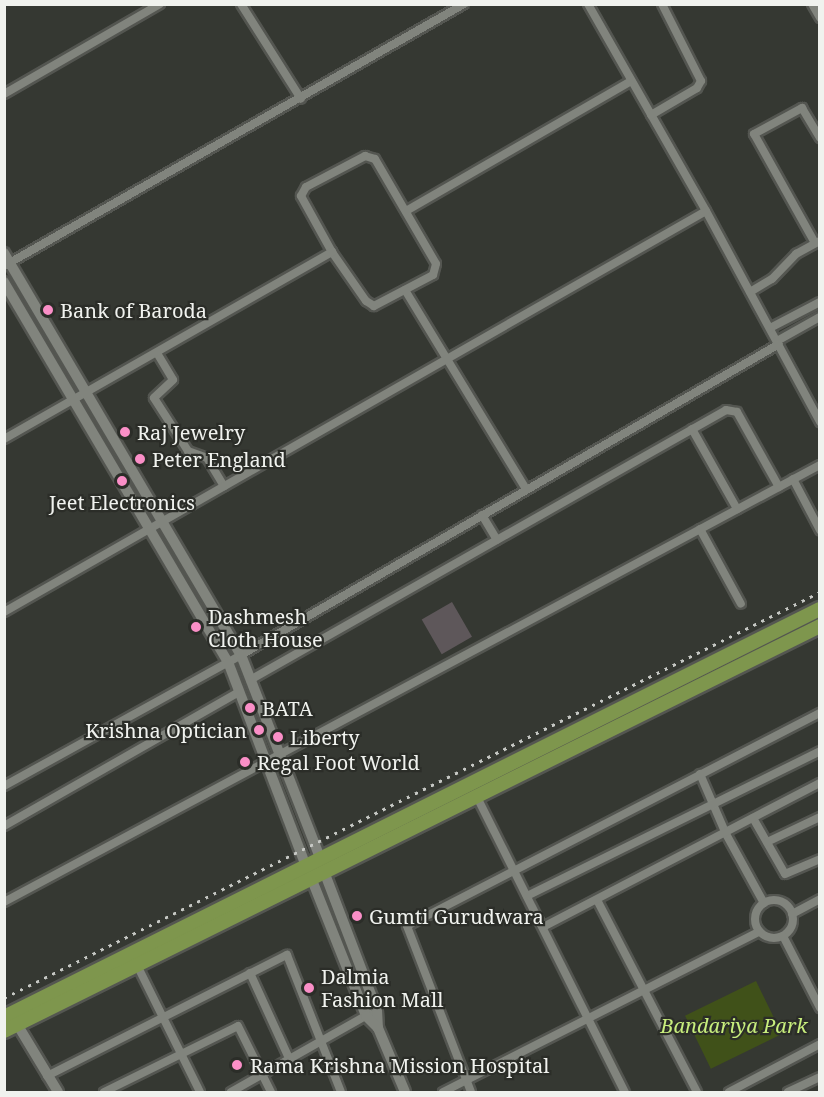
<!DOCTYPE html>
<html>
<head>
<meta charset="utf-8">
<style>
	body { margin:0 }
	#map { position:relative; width:824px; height:1097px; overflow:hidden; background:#353832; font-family:"Noto Serif",serif }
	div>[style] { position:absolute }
	.green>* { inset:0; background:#405119; transform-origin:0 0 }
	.building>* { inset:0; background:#5e575a; transform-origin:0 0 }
	.roads { filter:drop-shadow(2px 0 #545651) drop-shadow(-2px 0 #545651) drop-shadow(0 2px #545651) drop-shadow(0 -2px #545651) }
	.minor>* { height:8px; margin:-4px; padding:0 4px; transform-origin:4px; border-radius:4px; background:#81847d }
	.minor>.ring { margin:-4px; padding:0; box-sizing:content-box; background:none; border:8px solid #81847d; border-radius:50% }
	.tertiary>* { height:10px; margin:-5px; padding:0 5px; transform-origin:5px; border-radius:5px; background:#81847d }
	.trunk>* { height:14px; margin:-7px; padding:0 7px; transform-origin:7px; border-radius:7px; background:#7e964d }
	.rail>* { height:3px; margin-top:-1.5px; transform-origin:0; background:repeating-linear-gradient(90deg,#c6c8c4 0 3px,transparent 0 9px) }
	.dots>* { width:16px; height:16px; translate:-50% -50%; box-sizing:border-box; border:3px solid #2b2d28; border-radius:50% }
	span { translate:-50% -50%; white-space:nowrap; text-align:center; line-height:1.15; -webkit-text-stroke:4.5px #2b2d28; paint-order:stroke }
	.poi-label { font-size:20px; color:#f0f2ee }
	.left { translate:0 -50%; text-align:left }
	.right { translate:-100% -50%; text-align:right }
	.park-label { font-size:20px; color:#c8ee7d; font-style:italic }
	.frame { position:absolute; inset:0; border:6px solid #f0f2ee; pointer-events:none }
</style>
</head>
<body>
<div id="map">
	<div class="green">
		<i style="left:756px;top:981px;width:59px;height:79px;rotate:64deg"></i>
	</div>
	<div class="building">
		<i style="left:452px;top:602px;width:40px;height:35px;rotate:60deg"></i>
	</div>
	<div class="roads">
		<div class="minor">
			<i style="left:241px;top:4px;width:112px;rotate:57.7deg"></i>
			<i style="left:588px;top:4px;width:238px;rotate:60.3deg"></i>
			<i style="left:706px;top:211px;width:240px;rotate:61.6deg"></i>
			<i style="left:812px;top:4px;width:16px;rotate:60deg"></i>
			<i style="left:4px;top:94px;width:180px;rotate:-30deg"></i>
			<i style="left:651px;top:115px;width:53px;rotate:-30.4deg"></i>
			<i style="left:697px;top:88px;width:8px;rotate:-60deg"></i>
			<i style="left:701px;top:81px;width:86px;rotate:-116.9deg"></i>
			<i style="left:365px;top:156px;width:10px;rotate:17deg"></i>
			<i style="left:375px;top:159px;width:121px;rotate:59.8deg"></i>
			<i style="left:436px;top:264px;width:11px;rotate:105deg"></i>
			<i style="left:433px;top:275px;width:67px;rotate:152.3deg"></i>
			<i style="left:374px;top:306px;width:9px;rotate:-148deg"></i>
			<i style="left:366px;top:301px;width:60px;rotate:-124.8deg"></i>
			<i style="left:332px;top:252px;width:64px;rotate:-119deg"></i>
			<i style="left:301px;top:196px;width:10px;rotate:-61deg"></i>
			<i style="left:306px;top:187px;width:67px;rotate:-27.7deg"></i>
			<i style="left:406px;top:211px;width:260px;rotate:-30deg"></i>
			<i style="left:815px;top:243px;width:125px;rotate:-119.2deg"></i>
			<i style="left:754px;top:134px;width:55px;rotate:-28.4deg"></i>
			<i style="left:802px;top:108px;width:35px;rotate:59deg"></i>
			<i style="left:4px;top:266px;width:529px;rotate:-29.66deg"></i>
			<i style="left:405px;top:290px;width:233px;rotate:58.7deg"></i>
			<i style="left:750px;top:292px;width:26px;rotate:-31deg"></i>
			<i style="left:772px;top:279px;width:35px;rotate:-46deg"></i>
			<i style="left:796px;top:254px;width:26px;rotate:-29deg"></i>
			<i style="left:770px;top:328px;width:56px;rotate:-27.5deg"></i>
			<i style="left:777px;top:341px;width:49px;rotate:-29.2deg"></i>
			<i style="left:157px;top:353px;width:31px;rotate:59deg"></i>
			<i style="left:173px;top:380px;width:26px;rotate:137deg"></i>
			<i style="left:154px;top:398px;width:63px;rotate:57.3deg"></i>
			<i style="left:188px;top:451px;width:20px;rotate:20deg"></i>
			<i style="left:207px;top:458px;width:33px;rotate:59deg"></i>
			<i style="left:692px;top:429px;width:92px;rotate:60.6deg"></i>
			<i style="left:4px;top:439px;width:378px;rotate:-29.7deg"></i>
			<i style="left:793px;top:479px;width:58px;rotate:62.1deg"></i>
			<i style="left:482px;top:515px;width:29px;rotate:59deg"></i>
			<i style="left:700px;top:529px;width:85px;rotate:61.3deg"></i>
			<i style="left:4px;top:612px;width:808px;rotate:-29.74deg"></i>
			<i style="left:250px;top:680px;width:547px;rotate:-29.56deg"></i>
			<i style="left:726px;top:410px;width:11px;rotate:10deg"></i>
			<i style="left:737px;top:412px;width:86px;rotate:60.8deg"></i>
			<i style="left:700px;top:774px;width:65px;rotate:66.6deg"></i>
			<i style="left:726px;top:834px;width:79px;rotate:61.2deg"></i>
			<i style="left:4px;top:786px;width:271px;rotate:-28.9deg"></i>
			<i style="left:241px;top:655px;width:621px;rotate:-30.03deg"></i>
			<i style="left:477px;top:797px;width:330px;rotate:63.4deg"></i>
			<i style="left:753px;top:818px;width:64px;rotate:60.3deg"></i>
			<i style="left:785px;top:874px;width:38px;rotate:-23deg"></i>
			<i style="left:4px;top:826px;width:271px;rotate:-29.7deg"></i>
			<i style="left:767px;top:842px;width:59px;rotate:-25.3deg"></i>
			<i style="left:527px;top:896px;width:327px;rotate:-26.3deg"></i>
			<i style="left:597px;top:900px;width:216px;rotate:62.5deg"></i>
			<i class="ring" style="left:755px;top:900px;width:30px;height:30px"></i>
			<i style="left:4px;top:902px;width:926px;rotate:-28.17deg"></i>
			<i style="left:792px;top:914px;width:32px;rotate:-28deg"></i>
			<i style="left:543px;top:927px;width:312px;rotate:-27.5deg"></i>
			<i style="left:783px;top:936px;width:81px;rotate:62.8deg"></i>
			<i style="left:135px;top:961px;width:146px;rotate:63.6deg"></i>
			<i style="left:250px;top:973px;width:94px;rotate:65.4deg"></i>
			<i style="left:47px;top:1076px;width:269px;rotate:-26.8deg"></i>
			<i style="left:287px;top:955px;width:147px;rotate:68.5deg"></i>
			<i style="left:104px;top:1092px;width:149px;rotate:-26.2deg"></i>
			<i style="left:238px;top:1026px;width:74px;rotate:63.4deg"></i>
			<i style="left:231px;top:1092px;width:159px;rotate:-29.5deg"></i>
			<i style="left:443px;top:1092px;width:354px;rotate:-26.9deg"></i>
			<i style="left:471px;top:1092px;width:178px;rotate:-111.1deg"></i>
			<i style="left:407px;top:926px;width:465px;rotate:-27.3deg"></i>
			<i style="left:729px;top:1092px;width:103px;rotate:-27.8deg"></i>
			<i style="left:788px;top:1092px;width:35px;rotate:-25deg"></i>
		</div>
		<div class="tertiary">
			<i style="left:4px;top:253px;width:467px;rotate:59.5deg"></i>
			<i style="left:241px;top:655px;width:220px;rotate:68.7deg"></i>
			<i style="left:4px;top:282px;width:441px;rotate:59.5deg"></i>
			<i style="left:228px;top:662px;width:218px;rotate:69.1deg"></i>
			<i style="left:325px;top:874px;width:146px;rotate:69.1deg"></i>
			<i style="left:377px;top:1010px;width:18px;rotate:87deg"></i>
			<i style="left:378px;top:1028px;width:69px;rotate:67.1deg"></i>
			<i style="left:312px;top:880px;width:146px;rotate:68.3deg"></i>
			<i style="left:366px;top:1016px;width:17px;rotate:45deg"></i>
			<i style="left:14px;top:1019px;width:85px;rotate:58.9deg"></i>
		</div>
		<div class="trunk">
			<i style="left:4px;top:1017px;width:912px;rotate:-26.57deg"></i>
			<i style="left:4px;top:1031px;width:911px;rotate:-26.4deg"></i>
		</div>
	</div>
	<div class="rail">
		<i style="left:4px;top:998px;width:911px;rotate:-26.45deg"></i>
	</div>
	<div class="dots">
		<i style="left:48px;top:310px;background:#fa8fc7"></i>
		<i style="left:125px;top:432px;background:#fa8fc7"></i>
		<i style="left:140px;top:459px;background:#fa8fc7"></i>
		<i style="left:122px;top:481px;background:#fa8fc7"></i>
		<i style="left:196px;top:627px;background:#fa8fc7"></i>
		<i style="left:250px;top:708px;background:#fa8fc7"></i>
		<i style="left:259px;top:730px;background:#fa8fc7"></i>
		<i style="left:278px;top:737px;background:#fa8fc7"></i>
		<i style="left:245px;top:762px;background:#fa8fc7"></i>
		<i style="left:357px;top:916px;background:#fa8fc7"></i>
		<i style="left:309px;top:988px;background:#fa8fc7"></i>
		<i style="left:237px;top:1065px;background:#fa8fc7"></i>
	</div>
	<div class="poi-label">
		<span class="left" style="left:60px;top:310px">Bank of Baroda</span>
		<span class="left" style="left:137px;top:432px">Raj Jewelry</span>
		<span class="left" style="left:152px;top:459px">Peter England</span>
		<span style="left:122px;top:502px">Jeet Electronics</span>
		<span class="left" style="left:208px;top:628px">Dashmesh<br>Cloth House</span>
		<span class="left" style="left:262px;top:708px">BATA</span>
		<span class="right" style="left:247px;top:730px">Krishna Optician</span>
		<span class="left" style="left:290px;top:737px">Liberty</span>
		<span class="left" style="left:257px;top:762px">Regal Foot World</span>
		<span class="left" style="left:369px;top:916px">Gumti Gurudwara</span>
		<span class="left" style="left:321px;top:988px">Dalmia<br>Fashion Mall</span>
		<span class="left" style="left:250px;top:1065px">Rama Krishna Mission Hospital</span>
	</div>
	<div class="park-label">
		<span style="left:734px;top:1025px">Bandariya Park</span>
	</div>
	<div class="frame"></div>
</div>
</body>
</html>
